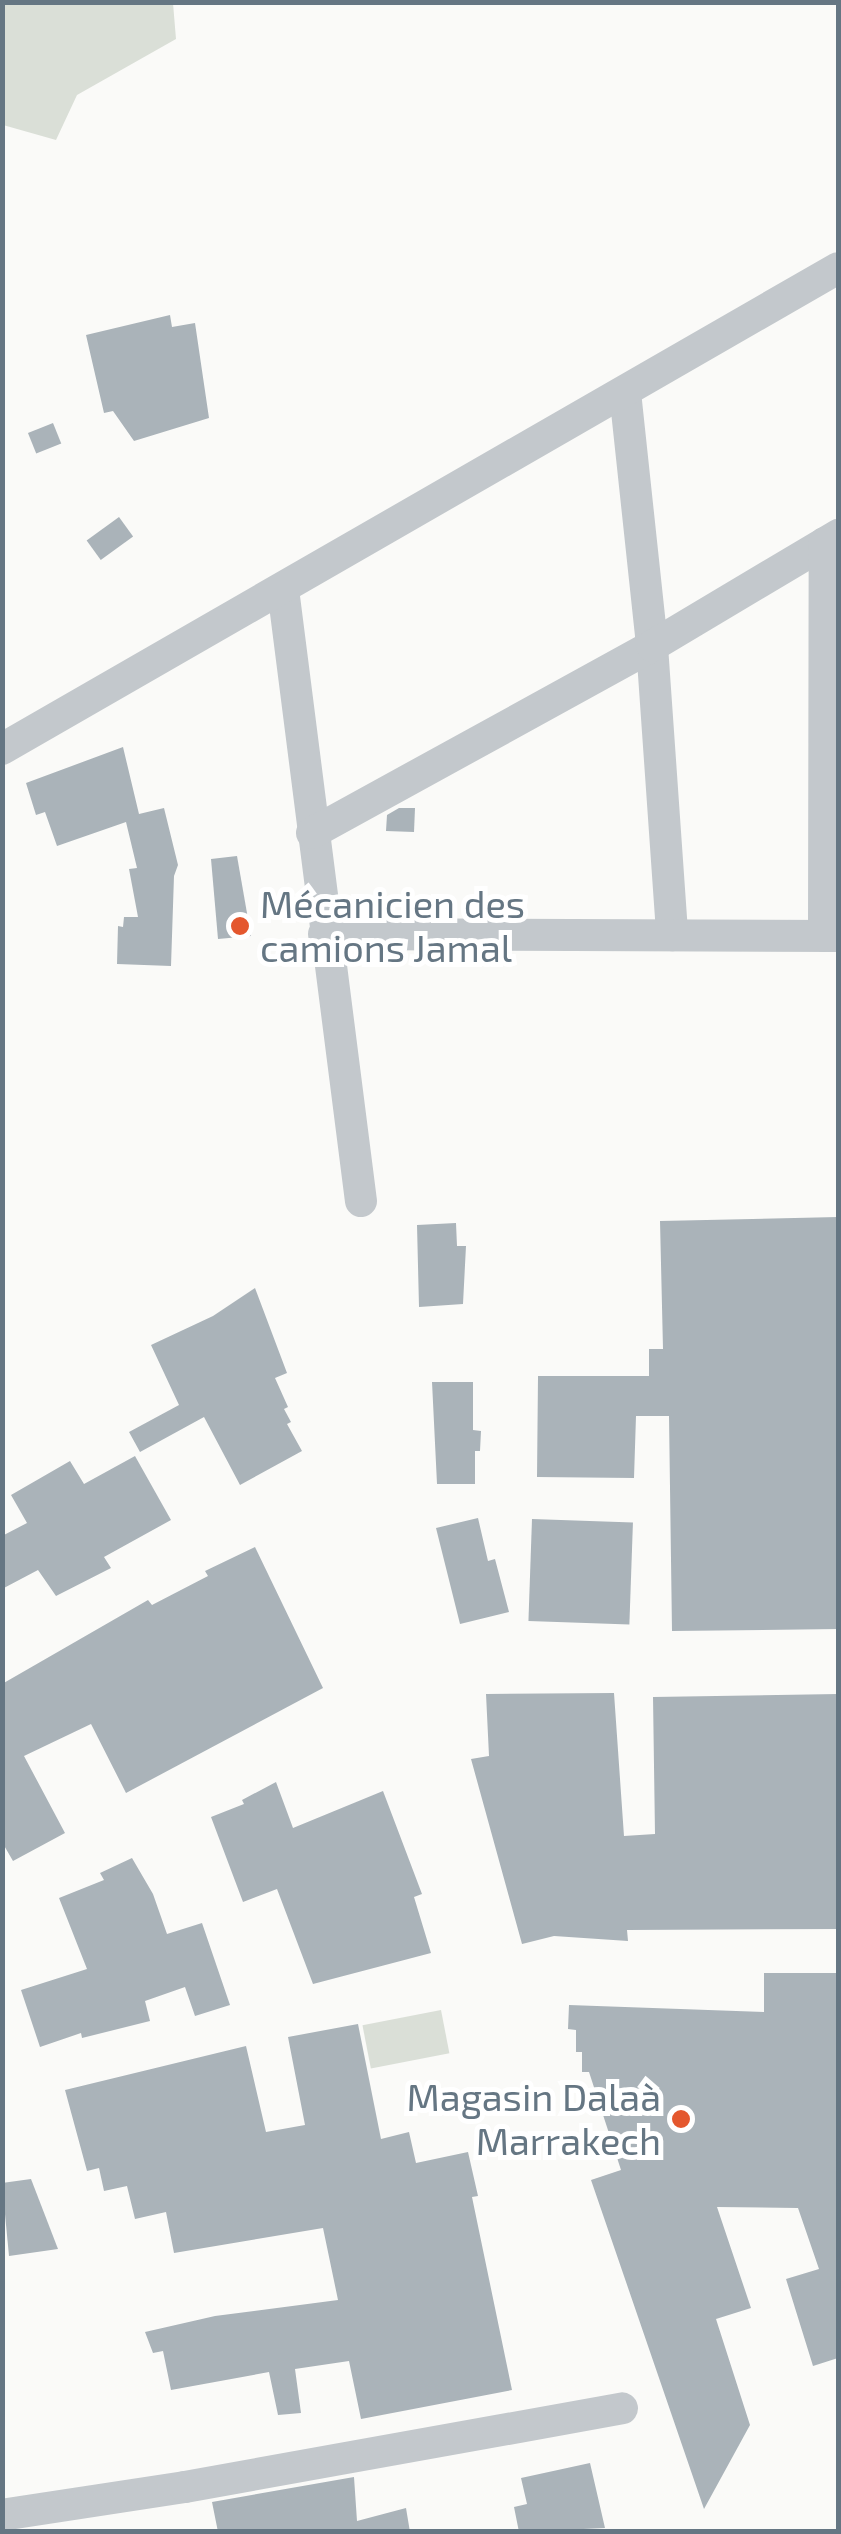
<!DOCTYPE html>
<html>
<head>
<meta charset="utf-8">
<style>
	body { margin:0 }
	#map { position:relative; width:841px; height:2534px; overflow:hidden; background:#fafaf8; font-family:"Exo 2",sans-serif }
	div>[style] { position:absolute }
	.green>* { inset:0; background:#dadfd7; transform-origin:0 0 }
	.building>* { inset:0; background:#aab3b9; transform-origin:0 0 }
	.minor>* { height:32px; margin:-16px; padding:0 16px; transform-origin:16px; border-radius:16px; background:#c3c8cc }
	.dots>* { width:28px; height:28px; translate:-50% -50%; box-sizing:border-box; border:5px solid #fff; border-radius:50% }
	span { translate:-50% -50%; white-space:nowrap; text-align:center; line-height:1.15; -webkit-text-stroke:10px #fff; paint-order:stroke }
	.poi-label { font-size:38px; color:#657683 }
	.left { translate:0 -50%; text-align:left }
	.right { translate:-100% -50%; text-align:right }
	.frame { position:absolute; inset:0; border:5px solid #657683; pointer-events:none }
</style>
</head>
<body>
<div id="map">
	<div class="green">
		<i style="clip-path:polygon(2px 3px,173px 3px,176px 39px,77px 95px,56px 140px,3px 125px)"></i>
		<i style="left:441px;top:2010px;width:44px;height:80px;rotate:79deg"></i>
	</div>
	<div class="building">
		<i style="clip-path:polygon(170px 315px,172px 327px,195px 323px,209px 418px,134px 441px,113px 411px,104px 413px,86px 335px)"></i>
		<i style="left:53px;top:423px;width:22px;height:27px;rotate:68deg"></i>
		<i style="left:119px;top:517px;width:24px;height:40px;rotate:54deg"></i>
		<i style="clip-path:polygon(123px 747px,139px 814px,164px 808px,178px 865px,174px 876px,171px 966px,117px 964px,118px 926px,123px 927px,124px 917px,138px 917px,129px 869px,137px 868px,126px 822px,57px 846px,45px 812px,36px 815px,26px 783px)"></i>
		<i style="clip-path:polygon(399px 808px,415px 808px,414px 832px,386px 831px,387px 815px)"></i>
		<i style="clip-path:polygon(237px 856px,251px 936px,218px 939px,211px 859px)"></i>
		<i style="clip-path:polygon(838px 1217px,838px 1629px,672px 1631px,669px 1416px,636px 1416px,634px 1478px,537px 1477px,538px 1376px,649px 1376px,649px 1349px,663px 1349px,660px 1221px)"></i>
		<i style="clip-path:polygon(456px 1223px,457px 1246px,466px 1246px,463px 1304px,419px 1307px,417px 1225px)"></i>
		<i style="clip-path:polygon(255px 1288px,287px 1373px,275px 1378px,288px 1407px,284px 1409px,291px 1422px,287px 1424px,302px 1451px,240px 1485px,204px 1417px,140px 1452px,129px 1432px,179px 1405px,151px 1345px,213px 1316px)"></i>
		<i style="clip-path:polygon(432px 1382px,473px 1382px,473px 1430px,481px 1431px,480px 1451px,475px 1451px,475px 1484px,437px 1484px)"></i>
		<i style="clip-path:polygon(135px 1456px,171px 1520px,104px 1557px,111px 1568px,56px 1596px,38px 1570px,2px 1589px,2px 1536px,27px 1523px,11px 1495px,70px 1461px,84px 1484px)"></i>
		<i style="clip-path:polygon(478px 1518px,488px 1561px,495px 1559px,509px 1612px,460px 1624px,436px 1528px)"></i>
		<i style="left:532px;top:1519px;width:101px;height:102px;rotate:2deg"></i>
		<i style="clip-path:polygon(255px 1547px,323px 1688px,126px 1793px,91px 1724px,24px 1756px,65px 1833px,13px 1861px,2px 1842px,2px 1684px,148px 1600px,152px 1605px,208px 1576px,205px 1571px)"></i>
		<i style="clip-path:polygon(614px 1693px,624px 1836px,655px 1834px,653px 1697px,838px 1694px,838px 1929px,627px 1930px,628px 1941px,554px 1936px,522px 1944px,471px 1759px,489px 1756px,486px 1694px)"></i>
		<i style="clip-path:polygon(276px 1782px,293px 1828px,383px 1791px,422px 1894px,414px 1897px,431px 1953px,313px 1984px,277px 1889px,243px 1902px,211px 1817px,244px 1804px,242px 1800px)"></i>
		<i style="clip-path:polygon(132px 1858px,153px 1894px,167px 1934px,202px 1923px,230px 2005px,195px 2016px,185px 1987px,145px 2001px,150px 2021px,82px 2038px,81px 2033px,40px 2047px,21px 1990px,87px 1969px,59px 1898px,104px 1880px,100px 1873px)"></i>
		<i style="clip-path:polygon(764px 1973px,838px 1973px,838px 2358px,813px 2366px,786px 2279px,819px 2269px,798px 2208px,717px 2207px,751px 2308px,716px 2319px,750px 2425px,704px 2509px,591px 2180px,621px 2170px,589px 2072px,582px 2072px,582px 2052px,576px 2052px,576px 2030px,568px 2029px,569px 2005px,764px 2012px)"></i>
		<i style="clip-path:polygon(358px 2024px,381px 2139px,409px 2132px,416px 2163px,468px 2152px,478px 2196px,472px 2197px,512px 2390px,361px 2419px,349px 2361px,295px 2369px,301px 2413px,278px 2415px,269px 2372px,171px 2390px,163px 2351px,153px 2353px,145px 2332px,215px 2316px,338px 2300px,323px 2228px,174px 2253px,166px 2212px,135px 2219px,127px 2186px,104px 2191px,99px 2168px,87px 2171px,65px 2090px,246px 2046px,266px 2132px,305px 2125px,288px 2037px)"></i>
		<i style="clip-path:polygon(31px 2179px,58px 2249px,9px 2256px,2px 2183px)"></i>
		<i style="clip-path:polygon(590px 2463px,605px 2528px,519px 2532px,514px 2507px,527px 2504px,521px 2478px)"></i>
		<i style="clip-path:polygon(354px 2477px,357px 2521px,406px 2508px,410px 2532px,218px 2532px,212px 2502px)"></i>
	</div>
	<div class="minor">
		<i style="left:625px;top:392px;width:255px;rotate:83.9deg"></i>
		<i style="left:652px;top:646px;width:290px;rotate:86deg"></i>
		<i style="left:283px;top:589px;width:617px;rotate:82.74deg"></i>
		<i style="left:2px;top:749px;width:964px;rotate:-29.91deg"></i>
		<i style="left:312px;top:833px;width:388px;rotate:-28.8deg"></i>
		<i style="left:652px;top:646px;width:217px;rotate:-30.8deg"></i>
		<i style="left:324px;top:934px;width:514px;rotate:0.22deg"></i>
		<i style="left:824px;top:936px;width:393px;rotate:-89.9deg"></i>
		<i style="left:2px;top:2515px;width:185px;rotate:-8.7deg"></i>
		<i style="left:185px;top:2487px;width:444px;rotate:-10.2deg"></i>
	</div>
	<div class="dots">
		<i style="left:240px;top:926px;background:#e4572e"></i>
		<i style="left:681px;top:2119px;background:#e4572e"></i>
	</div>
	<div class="poi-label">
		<span class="left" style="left:260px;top:926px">Mécanicien des<br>camions Jamal</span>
		<span class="right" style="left:661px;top:2119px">Magasin Dalaà<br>Marrakech</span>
	</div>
	<div class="frame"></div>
</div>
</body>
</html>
